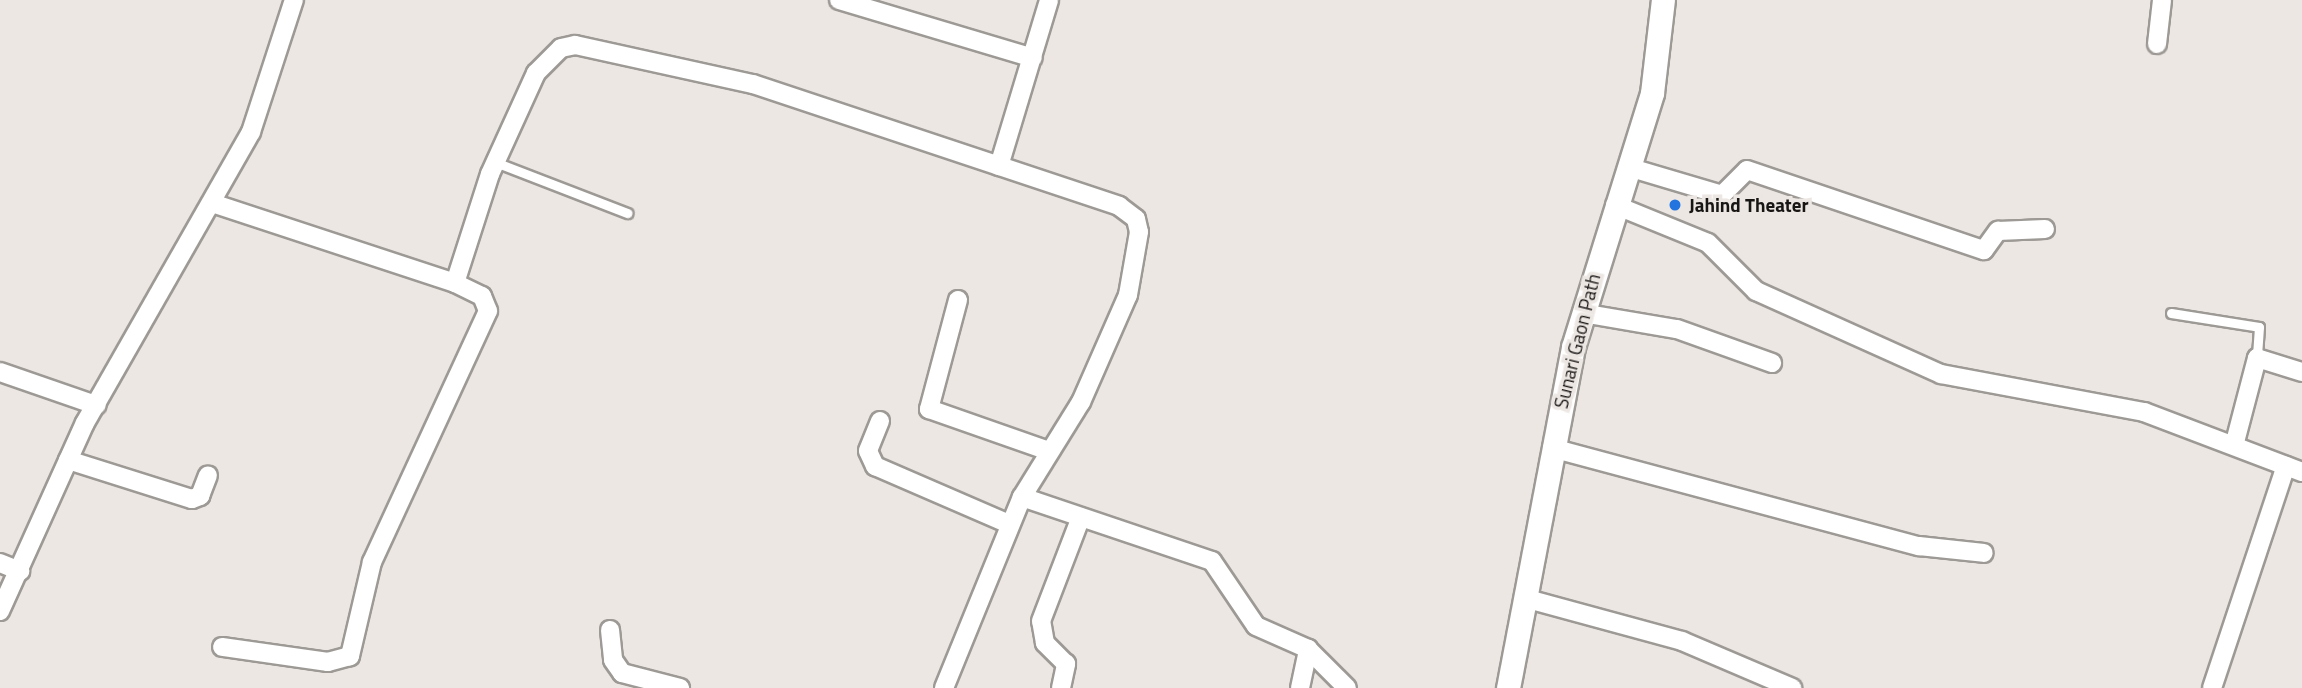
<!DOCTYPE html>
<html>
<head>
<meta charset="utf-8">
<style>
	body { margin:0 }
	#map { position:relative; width:2302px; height:688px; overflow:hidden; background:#ece7e3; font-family:"Titillium Web",sans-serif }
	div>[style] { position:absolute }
	.roads { filter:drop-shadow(2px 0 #9d9995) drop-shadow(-2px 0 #9d9995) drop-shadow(0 2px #9d9995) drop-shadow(0 -2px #9d9995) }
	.service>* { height:9px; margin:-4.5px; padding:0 4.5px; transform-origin:4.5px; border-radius:4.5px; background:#fff }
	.minor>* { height:18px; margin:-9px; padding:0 9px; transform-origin:9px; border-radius:9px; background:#fff }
	.tertiary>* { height:23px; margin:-11.5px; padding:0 11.5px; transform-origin:11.5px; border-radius:11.5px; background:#fff }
	.dots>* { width:19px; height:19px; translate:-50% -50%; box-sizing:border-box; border:4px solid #ece7e3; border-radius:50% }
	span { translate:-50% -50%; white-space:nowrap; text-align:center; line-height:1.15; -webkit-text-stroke:7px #ece7e3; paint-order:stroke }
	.poi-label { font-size:19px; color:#181615; font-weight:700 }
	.left { translate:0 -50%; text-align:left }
	.street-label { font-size:19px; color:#181615 }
</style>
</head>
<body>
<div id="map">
	<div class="roads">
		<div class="service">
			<i style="left:495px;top:162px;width:142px;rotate:21.1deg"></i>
			<i style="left:2171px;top:313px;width:89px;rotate:9deg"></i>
			<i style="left:2259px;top:327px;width:31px;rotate:94deg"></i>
		</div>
		<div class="minor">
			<i style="left:839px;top:0;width:202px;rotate:16.6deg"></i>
			<i style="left:2157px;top:44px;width:44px;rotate:-83.5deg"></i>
			<i style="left:999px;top:166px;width:173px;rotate:-73.2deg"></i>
			<i style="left:1628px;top:167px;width:98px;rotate:16.6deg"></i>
			<i style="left:1722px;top:195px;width:35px;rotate:-45deg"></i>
			<i style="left:1747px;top:170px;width:250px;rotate:18.7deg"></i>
			<i style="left:1984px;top:250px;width:24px;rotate:-54deg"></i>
			<i style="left:1998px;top:231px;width:47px;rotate:-2.4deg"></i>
			<i style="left:212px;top:203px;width:256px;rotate:18.2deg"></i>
			<i style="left:455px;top:283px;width:30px;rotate:26deg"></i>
			<i style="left:482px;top:296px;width:16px;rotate:68deg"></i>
			<i style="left:488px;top:311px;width:277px;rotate:114.8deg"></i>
			<i style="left:372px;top:562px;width:97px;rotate:103.2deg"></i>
			<i style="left:350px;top:656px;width:23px;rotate:165deg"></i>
			<i style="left:328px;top:662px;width:107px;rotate:-171.9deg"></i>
			<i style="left:1615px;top:205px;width:100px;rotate:22.2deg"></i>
			<i style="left:1708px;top:243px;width:68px;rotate:45deg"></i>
			<i style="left:1756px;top:291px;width:203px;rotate:24.2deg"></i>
			<i style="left:1941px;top:374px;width:207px;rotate:10.6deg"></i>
			<i style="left:2144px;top:412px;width:169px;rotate:20.8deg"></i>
			<i style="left:455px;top:283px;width:114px;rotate:-72.2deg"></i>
			<i style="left:490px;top:174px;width:111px;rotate:-65.5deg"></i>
			<i style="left:536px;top:73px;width:35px;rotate:-45deg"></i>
			<i style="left:561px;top:48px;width:14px;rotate:-12deg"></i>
			<i style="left:575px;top:45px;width:182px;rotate:12.4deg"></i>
			<i style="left:753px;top:84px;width:386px;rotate:18.4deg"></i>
			<i style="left:1119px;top:206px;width:21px;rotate:37deg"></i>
			<i style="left:1136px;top:219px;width:13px;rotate:77deg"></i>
			<i style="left:1139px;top:232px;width:64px;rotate:99.9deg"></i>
			<i style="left:1128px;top:295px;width:117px;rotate:113.7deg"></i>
			<i style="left:1081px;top:402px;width:112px;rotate:121.8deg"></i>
			<i style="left:1022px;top:497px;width:200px;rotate:18.6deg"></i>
			<i style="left:1212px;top:561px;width:78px;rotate:55.9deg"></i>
			<i style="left:1256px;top:626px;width:57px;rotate:23.9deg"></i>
			<i style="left:1308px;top:649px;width:55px;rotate:45deg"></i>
			<i style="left:958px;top:300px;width:113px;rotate:104.9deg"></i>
			<i style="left:929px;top:409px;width:127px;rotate:19.3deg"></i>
			<i style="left:1582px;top:313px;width:96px;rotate:9.6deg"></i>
			<i style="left:1677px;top:329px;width:101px;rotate:19.7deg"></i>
			<i style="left:0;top:372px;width:102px;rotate:19deg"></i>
			<i style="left:880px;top:421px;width:32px;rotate:112deg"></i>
			<i style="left:868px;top:451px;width:17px;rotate:65deg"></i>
			<i style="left:875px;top:466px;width:146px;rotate:23.4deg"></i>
			<i style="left:2235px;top:442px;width:87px;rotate:-75.3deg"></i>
			<i style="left:2257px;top:358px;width:47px;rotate:17.3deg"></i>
			<i style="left:1552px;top:448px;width:380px;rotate:15deg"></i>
			<i style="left:1919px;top:546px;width:65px;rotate:6.1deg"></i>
			<i style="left:68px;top:460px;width:130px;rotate:17.5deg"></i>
			<i style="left:192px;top:499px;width:9px;rotate:-21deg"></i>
			<i style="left:200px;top:496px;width:22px;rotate:-69deg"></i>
			<i style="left:0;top:563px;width:22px;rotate:22deg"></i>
			<i style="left:1524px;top:598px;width:164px;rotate:15.2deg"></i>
			<i style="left:1682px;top:641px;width:120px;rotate:23.1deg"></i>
			<i style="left:0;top:611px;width:206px;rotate:-65.7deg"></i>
			<i style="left:85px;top:423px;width:335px;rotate:-60.3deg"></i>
			<i style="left:251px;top:132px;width:139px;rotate:-72deg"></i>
			<i style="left:610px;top:630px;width:30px;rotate:84deg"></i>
			<i style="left:613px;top:660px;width:16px;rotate:55deg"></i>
			<i style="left:622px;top:673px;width:60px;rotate:14.5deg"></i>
			<i style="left:944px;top:688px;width:206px;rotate:-67.8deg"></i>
			<i style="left:1061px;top:688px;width:25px;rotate:-78deg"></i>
			<i style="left:1066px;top:664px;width:30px;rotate:-135deg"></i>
			<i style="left:1045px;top:643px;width:22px;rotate:-100deg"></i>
			<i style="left:1041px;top:621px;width:111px;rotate:-69deg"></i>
			<i style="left:1300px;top:688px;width:40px;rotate:-78deg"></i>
			<i style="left:2212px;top:688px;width:234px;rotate:-71.6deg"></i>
		</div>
		<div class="tertiary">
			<i style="left:1508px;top:688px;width:347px;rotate:-79.2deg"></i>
			<i style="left:1573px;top:347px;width:266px;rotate:-72.7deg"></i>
			<i style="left:1652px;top:93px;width:94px;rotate:-83.3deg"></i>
		</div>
	</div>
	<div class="dots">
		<i style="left:1675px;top:205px;background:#2474df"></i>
	</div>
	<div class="poi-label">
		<span class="left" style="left:1689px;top:205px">Jahind Theater</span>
	</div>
	<div class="street-label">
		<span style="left:1577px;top:341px;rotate:-76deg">Sunari Gaon Path</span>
	</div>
</div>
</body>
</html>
